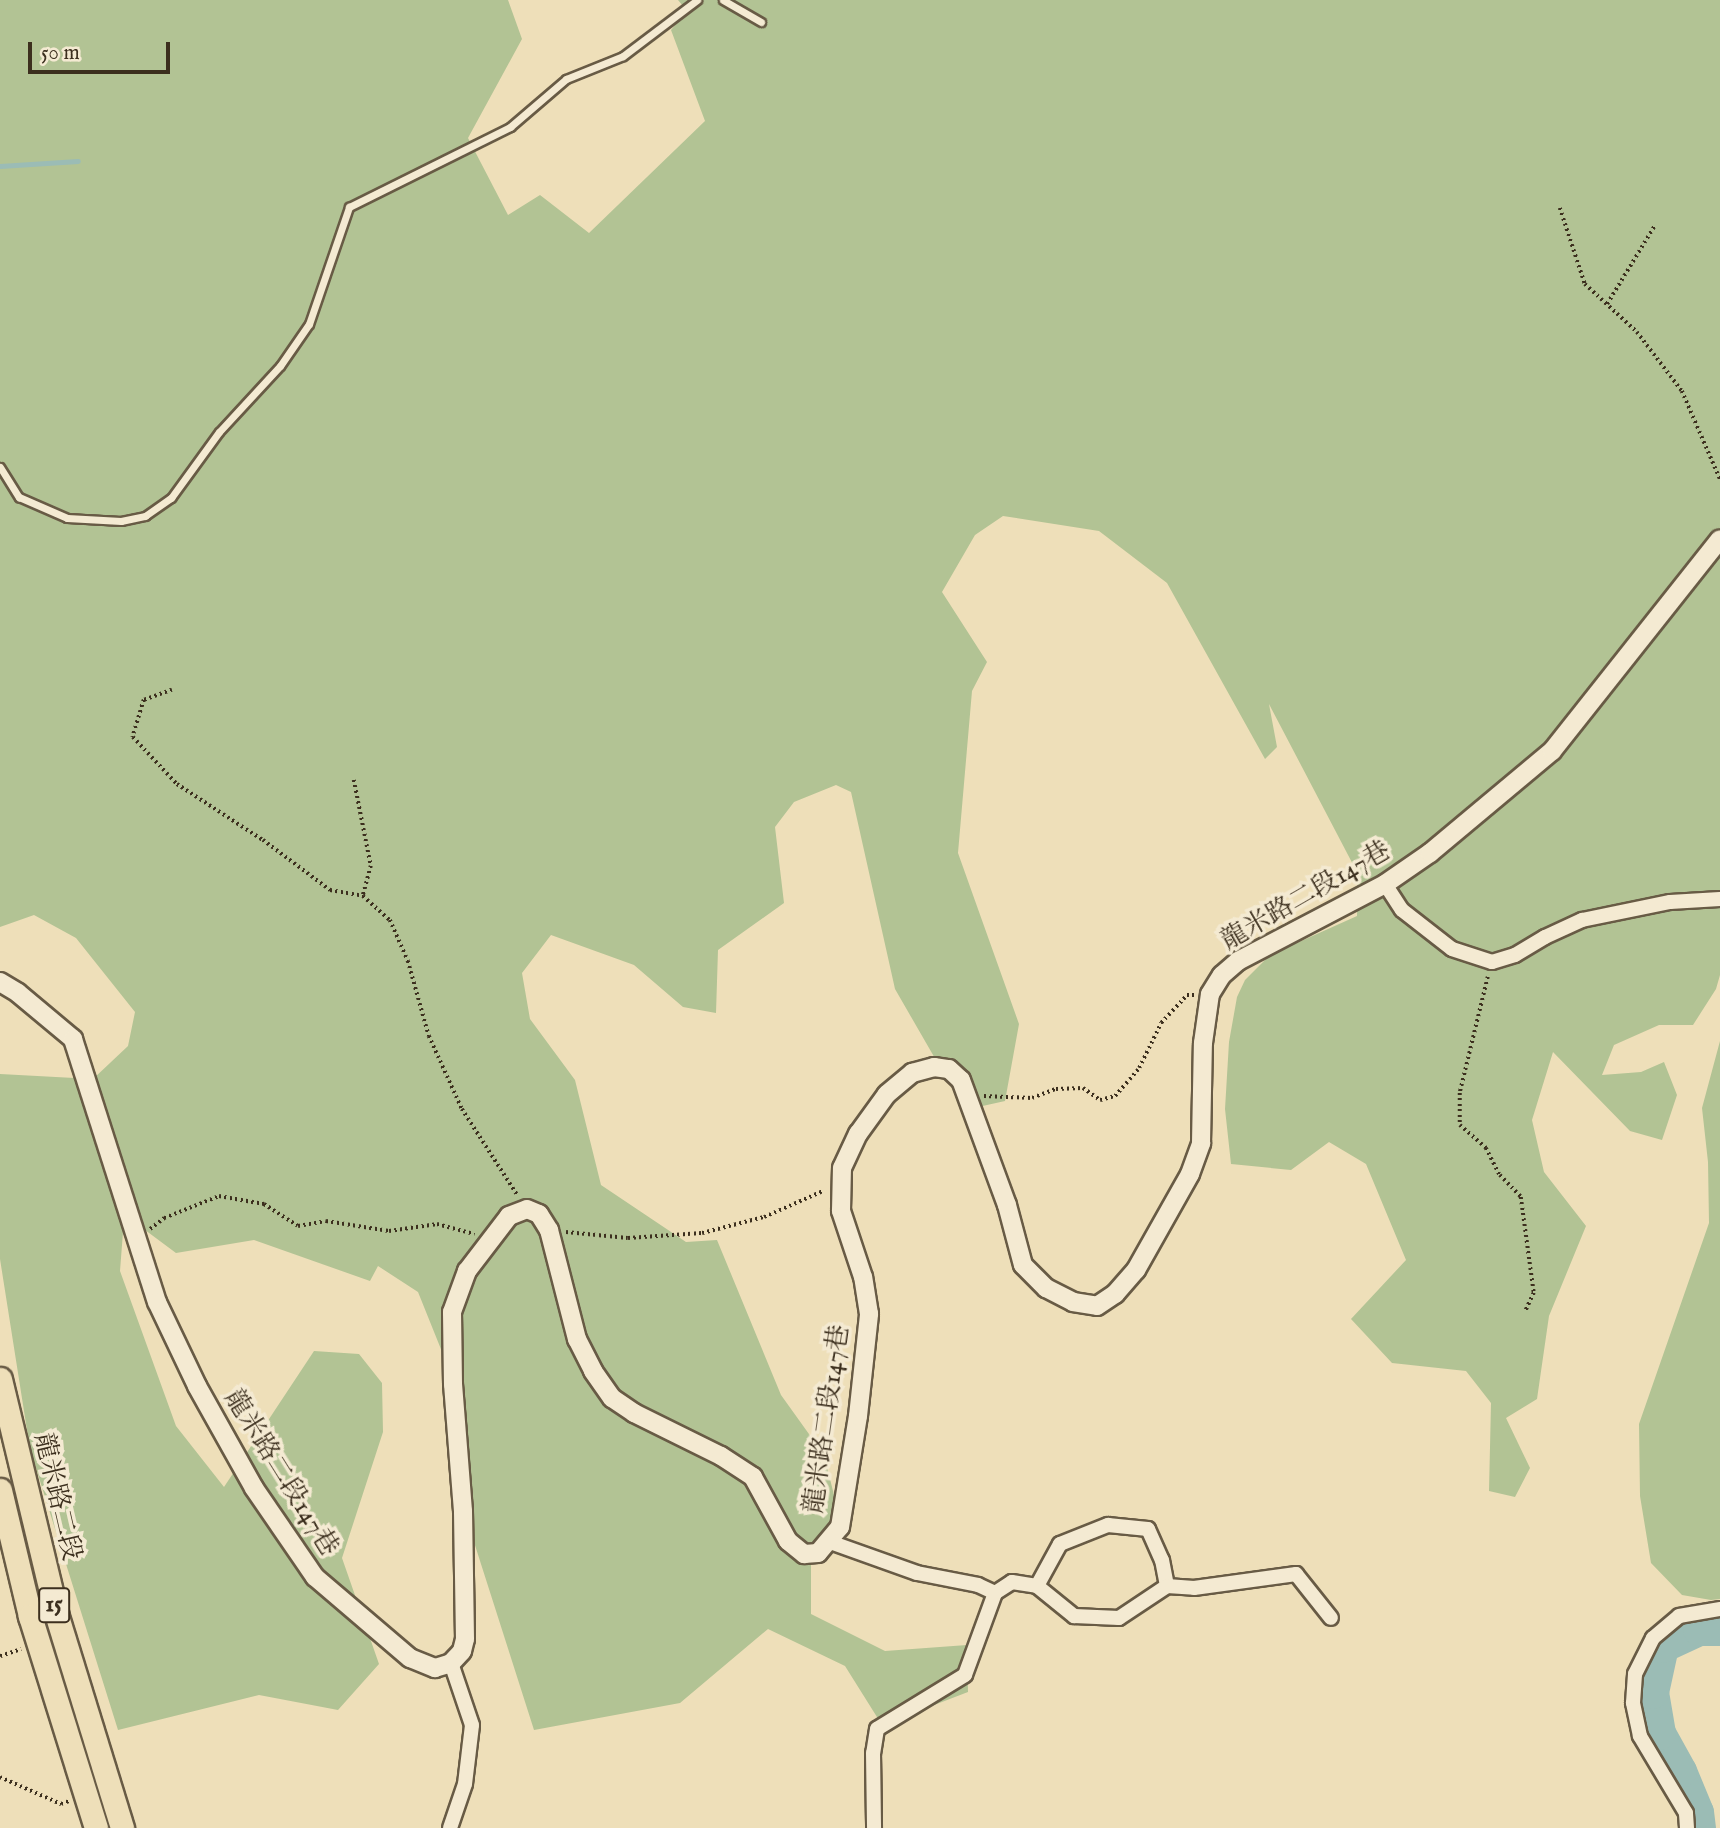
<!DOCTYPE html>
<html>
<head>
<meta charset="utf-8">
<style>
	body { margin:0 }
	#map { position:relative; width:1720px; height:1828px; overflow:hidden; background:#eedfb9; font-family:"IM FELL English","Noto Serif TC",serif }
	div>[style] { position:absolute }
	.green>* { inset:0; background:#b2c394 }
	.stream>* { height:5px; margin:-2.5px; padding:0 2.5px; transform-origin:2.5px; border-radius:2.5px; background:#9bbcb5 }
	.river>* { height:33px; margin:-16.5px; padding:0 16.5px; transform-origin:16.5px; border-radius:16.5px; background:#9bbcb5 }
	.path>* { height:3.5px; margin-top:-1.75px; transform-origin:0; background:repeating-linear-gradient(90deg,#3c2f1e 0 2px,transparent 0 5.5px) }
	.roads { filter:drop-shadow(2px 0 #685b45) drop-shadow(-2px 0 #685b45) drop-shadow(0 2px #685b45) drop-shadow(0 -2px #685b45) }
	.service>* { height:7px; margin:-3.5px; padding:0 3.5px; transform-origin:3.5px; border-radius:3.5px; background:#f4ead2 }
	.minor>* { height:14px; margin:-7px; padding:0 7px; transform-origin:7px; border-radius:7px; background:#f4ead2 }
	.tertiary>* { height:18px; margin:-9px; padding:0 9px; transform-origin:9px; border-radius:9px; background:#f4ead2 }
	.primary>* { height:23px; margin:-11.5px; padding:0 11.5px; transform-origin:11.5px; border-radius:11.5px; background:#eedfb9 }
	span { translate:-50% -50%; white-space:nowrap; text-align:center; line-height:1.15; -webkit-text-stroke:7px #f4ead2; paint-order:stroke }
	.shield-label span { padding:2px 5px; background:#f4ead2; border:2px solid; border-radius:5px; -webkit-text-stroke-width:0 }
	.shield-label { font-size:24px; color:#3c2f1e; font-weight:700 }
	.street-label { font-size:26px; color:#3c2f1e }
	.scale { position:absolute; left:28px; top:42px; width:142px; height:32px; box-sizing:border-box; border:4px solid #3c2f1e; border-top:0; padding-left:9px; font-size:21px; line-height:24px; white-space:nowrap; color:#3c2f1e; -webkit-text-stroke:5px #f4ead2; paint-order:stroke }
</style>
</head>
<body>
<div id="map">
	<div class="green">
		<i style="clip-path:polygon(0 0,508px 0,522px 39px,468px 138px,508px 215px,540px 195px,589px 233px,705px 121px,671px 30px,687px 11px,678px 0,1720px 0,1720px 975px,1716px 989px,1693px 1025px,1659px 1025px,1614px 1045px,1602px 1075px,1641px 1072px,1664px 1062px,1677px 1095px,1662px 1140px,1630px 1131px,1553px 1052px,1532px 1120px,1544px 1172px,1586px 1226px,1549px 1316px,1537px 1399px,1506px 1418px,1530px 1468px,1515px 1497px,1489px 1491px,1491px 1403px,1466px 1371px,1392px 1363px,1351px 1319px,1406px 1260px,1366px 1164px,1329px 1142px,1291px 1170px,1231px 1164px,1225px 1109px,1229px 1042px,1237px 997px,1245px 980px,1270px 955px,1357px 916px,1358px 874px,1269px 704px,1277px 747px,1265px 759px,1167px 583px,1099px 531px,1003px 516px,975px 535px,942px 592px,987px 662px,972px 691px,958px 853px,1019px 1024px,1005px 1101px,978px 1107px,944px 1074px,895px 989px,851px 792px,836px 785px,794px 802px,775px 827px,784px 903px,718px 950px,716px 1013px,683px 1007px,634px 965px,551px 935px,522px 973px,530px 1019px,575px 1080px,601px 1185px,686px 1242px,717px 1240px,781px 1395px,824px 1455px,840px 1519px,811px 1558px,811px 1614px,885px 1651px,967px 1645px,968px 1692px,882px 1725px,845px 1666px,768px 1629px,680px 1703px,534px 1730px,473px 1539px,465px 1409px,418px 1292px,378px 1266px,370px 1281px,254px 1240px,176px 1253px,137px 1224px,123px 1232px,120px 1271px,176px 1426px,224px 1487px,314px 1351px,359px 1354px,382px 1383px,383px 1432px,342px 1558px,379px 1664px,338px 1710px,259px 1695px,118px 1730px,30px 1449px,0 1259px,0 1074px,93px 1079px,128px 1046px,135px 1012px,76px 938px,34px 915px,0 927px)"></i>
		<i style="clip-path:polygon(1720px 1041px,1720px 1599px,1711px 1600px,1682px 1595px,1651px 1563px,1640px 1496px,1639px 1424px,1709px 1223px,1708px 1162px,1702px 1108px)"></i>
	</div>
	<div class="stream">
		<i style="left:0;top:166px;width:78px;rotate:-3.7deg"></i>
	</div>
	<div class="river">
		<i style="left:1699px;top:1828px;width:16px;rotate:-97deg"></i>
		<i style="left:1697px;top:1812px;width:44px;rotate:-112.5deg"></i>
		<i style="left:1680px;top:1771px;width:43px;rotate:-118.9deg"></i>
		<i style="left:1659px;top:1733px;width:42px;rotate:-99.7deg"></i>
		<i style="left:1652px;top:1692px;width:47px;rotate:-77.7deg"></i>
		<i style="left:1662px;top:1646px;width:41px;rotate:-24.7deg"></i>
		<i style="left:1699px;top:1629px;width:21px"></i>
	</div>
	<div class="path">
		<i style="left:1560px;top:208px;width:80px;rotate:71.8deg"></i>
		<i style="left:1585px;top:284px;width:71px;rotate:42.7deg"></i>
		<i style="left:1637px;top:332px;width:74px;rotate:52.7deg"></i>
		<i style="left:1682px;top:391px;width:96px;rotate:66.6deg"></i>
		<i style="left:1607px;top:304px;width:92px;rotate:-58.7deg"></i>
		<i style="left:172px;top:690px;width:30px;rotate:160deg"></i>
		<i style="left:144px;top:700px;width:39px;rotate:107deg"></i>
		<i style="left:133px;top:737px;width:64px;rotate:46.9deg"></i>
		<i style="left:177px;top:784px;width:103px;rotate:33.1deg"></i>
		<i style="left:263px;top:840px;width:84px;rotate:36.7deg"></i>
		<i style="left:330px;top:890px;width:34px;rotate:10deg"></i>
		<i style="left:363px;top:896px;width:36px;rotate:42deg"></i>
		<i style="left:390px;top:920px;width:45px;rotate:66.3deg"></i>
		<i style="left:408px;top:961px;width:78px;rotate:74.4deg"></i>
		<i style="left:429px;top:1036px;width:80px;rotate:65.7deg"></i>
		<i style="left:462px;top:1109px;width:103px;rotate:57.2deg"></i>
		<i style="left:354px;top:780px;width:88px;rotate:78.8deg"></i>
		<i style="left:371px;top:866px;width:31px;rotate:105deg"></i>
		<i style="left:1488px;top:977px;width:119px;rotate:103.6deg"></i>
		<i style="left:1460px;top:1093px;width:32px;rotate:90deg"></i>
		<i style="left:1460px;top:1125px;width:35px;rotate:41deg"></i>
		<i style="left:1486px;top:1148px;width:30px;rotate:63deg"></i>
		<i style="left:1500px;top:1175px;width:30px;rotate:46deg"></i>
		<i style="left:1521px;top:1197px;width:97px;rotate:82.3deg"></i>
		<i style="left:1534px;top:1293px;width:19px;rotate:115deg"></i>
		<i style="left:984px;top:1096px;width:48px;rotate:2.4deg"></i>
		<i style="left:1032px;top:1098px;width:26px;rotate:-21deg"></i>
		<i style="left:1056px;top:1089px;width:27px;rotate:-2deg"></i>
		<i style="left:1083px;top:1088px;width:21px;rotate:35deg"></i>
		<i style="left:1100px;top:1100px;width:16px;rotate:-15deg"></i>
		<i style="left:1115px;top:1096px;width:37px;rotate:-49deg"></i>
		<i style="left:1139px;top:1068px;width:50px;rotate:-63.9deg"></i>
		<i style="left:1161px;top:1023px;width:38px;rotate:-47deg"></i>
		<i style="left:1187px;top:995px;width:7px"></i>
		<i style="left:150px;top:1229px;width:18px;rotate:-38deg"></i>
		<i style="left:164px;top:1218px;width:59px;rotate:-21.8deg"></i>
		<i style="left:219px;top:1196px;width:46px;rotate:10.1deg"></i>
		<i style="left:264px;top:1204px;width:40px;rotate:32.9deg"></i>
		<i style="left:298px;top:1226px;width:28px;rotate:-10deg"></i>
		<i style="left:326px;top:1221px;width:64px;rotate:9deg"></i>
		<i style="left:389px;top:1231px;width:49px;rotate:-8.3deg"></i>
		<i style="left:437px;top:1224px;width:39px;rotate:15deg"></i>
		<i style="left:566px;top:1232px;width:62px;rotate:5.5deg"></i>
		<i style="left:628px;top:1238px;width:74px;rotate:-3.9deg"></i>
		<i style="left:702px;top:1233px;width:64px;rotate:-14.5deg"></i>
		<i style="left:764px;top:1217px;width:64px;rotate:-23.8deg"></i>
		<i style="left:0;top:1656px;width:22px;rotate:-18deg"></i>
		<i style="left:0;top:1777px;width:67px;rotate:23.9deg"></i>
		<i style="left:61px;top:1804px;width:9px;rotate:-21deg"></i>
	</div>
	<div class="roads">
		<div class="service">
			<i style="left:723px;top:0;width:44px;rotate:30.1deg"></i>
			<i style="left:0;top:467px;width:36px;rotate:58deg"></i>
			<i style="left:19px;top:497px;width:52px;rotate:23.6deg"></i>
			<i style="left:67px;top:518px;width:54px;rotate:3.2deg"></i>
			<i style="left:121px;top:521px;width:25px;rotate:-12deg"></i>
			<i style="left:145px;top:516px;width:32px;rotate:-35deg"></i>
			<i style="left:171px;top:498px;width:82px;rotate:-54deg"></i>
			<i style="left:219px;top:432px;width:90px;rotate:-47.3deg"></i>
			<i style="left:280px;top:366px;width:51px;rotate:-55.4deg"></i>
			<i style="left:309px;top:324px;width:124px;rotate:-71.1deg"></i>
			<i style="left:349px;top:207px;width:180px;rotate:-26.4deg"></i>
			<i style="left:510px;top:127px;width:74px;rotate:-40.6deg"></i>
			<i style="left:566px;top:79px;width:61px;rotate:-22deg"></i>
			<i style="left:623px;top:56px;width:93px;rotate:-37.1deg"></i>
		</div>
		<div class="minor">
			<i style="left:1385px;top:884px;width:31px;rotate:57deg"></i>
			<i style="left:1402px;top:910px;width:63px;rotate:38deg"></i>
			<i style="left:1452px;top:949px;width:42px;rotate:18deg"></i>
			<i style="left:1492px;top:962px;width:24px;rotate:-17deg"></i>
			<i style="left:1515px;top:955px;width:35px;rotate:-31deg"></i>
			<i style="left:1545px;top:937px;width:41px;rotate:-24.7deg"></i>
			<i style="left:1582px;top:920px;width:90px;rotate:-11.6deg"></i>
			<i style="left:1670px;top:902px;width:50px;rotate:-3.4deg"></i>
			<i style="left:830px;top:1542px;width:92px;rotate:19.6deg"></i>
			<i style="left:917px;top:1573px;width:62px;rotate:11.1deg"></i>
			<i style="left:978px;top:1585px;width:19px;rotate:25deg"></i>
			<i style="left:995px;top:1593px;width:87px;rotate:110.1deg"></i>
			<i style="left:965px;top:1675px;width:103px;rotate:148.5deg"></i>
			<i style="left:877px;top:1729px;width:24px;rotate:99deg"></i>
			<i style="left:873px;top:1753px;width:75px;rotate:89.2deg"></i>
			<i style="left:1037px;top:1586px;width:48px;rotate:-61.3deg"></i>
			<i style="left:1060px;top:1544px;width:52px;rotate:-21.6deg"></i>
			<i style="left:1108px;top:1525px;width:40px;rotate:5.7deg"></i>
			<i style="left:1148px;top:1529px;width:34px;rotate:66deg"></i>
			<i style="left:1162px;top:1560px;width:26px;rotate:79deg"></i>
			<i style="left:995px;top:1593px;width:20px;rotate:-33deg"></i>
			<i style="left:1012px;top:1582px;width:25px;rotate:9deg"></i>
			<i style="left:1037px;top:1586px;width:48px;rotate:39deg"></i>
			<i style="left:1074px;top:1616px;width:45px;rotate:2.5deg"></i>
			<i style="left:1119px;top:1618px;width:58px;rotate:-33.7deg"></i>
			<i style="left:1167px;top:1586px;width:27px;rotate:4deg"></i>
			<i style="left:1194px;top:1588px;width:103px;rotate:-7.8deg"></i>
			<i style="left:1296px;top:1574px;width:56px;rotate:51.5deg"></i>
			<i style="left:450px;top:1828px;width:46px;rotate:-71.2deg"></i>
			<i style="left:465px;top:1784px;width:59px;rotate:-83.2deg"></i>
			<i style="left:472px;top:1725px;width:65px;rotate:-108.7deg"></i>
			<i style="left:1687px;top:1828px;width:15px;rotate:-94deg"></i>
			<i style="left:1686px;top:1813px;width:90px;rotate:-120.9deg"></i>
			<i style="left:1640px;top:1736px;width:34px;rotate:-102deg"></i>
			<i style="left:1633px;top:1703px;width:29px;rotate:-86deg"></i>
			<i style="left:1635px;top:1674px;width:40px;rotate:-63.4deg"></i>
			<i style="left:1653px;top:1638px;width:34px;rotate:-40deg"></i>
			<i style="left:1679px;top:1616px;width:42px;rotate:-9.7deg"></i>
		</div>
		<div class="tertiary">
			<i style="left:0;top:982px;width:21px;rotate:31deg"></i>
			<i style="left:18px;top:993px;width:72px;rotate:39.9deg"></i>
			<i style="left:73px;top:1039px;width:276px;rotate:72.3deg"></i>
			<i style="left:157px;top:1302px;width:93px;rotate:64.5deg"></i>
			<i style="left:197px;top:1386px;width:117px;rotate:60.8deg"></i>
			<i style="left:254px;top:1488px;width:108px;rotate:55.6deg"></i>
			<i style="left:315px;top:1577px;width:125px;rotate:40.5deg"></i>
			<i style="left:410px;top:1658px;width:27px;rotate:22deg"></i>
			<i style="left:435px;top:1668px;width:17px;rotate:-17deg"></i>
			<i style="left:451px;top:1663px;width:16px;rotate:-47deg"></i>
			<i style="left:462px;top:1651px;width:12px;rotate:-76deg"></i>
			<i style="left:465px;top:1639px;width:128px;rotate:-90.9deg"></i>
			<i style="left:463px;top:1511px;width:127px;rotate:-94.5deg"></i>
			<i style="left:453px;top:1384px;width:72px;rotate:-90.8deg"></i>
			<i style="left:452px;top:1312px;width:44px;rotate:-69.9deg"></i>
			<i style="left:467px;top:1271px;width:69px;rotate:-52.6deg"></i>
			<i style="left:509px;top:1216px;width:19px;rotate:-21deg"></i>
			<i style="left:527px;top:1209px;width:13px;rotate:23deg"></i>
			<i style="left:539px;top:1214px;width:19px;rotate:58deg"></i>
			<i style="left:549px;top:1230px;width:113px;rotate:75.6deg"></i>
			<i style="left:577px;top:1339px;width:36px;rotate:63deg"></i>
			<i style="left:593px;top:1371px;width:33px;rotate:55deg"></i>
			<i style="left:612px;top:1398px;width:27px;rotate:34deg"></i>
			<i style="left:634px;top:1413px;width:97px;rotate:26.3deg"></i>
			<i style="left:721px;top:1456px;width:38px;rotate:33deg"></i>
			<i style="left:753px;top:1477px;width:73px;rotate:61.3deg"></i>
			<i style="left:788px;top:1541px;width:21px;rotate:39deg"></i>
			<i style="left:804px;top:1554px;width:14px;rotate:-4deg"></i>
			<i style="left:818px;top:1553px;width:34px;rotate:-50deg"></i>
			<i style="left:840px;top:1527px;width:112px;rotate:-80.8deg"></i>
			<i style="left:858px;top:1416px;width:103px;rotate:-83.8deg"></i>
			<i style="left:869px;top:1314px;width:37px;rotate:-99deg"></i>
			<i style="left:863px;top:1277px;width:70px;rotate:-108.4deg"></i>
			<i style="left:841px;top:1211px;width:43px;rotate:-88.7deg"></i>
			<i style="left:842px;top:1168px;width:38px;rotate:-65deg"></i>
			<i style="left:858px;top:1134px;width:49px;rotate:-54.1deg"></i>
			<i style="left:887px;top:1094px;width:33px;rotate:-40deg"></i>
			<i style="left:912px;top:1073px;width:23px;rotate:-15deg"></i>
			<i style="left:934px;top:1067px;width:15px;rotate:8deg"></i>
			<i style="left:949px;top:1069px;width:16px;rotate:43deg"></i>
			<i style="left:961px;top:1080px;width:133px;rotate:69.8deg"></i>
			<i style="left:1007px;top:1205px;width:62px;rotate:75.1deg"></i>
			<i style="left:1023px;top:1265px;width:33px;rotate:45deg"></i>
			<i style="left:1046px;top:1288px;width:30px;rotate:27deg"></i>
			<i style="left:1073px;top:1302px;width:24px;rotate:9deg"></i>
			<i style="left:1097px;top:1306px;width:22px;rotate:-34deg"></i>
			<i style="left:1115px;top:1294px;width:32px;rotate:-49deg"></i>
			<i style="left:1136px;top:1270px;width:110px;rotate:-60.6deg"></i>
			<i style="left:1190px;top:1174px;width:33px;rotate:-70deg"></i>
			<i style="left:1201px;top:1143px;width:100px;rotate:-88.9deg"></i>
			<i style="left:1203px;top:1043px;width:49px;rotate:-81.9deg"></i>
			<i style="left:1210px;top:994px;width:22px;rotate:-58deg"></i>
			<i style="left:1222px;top:975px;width:21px;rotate:-41deg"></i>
			<i style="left:1238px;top:961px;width:166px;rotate:-27.6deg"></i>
			<i style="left:1385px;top:884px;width:55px;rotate:-34.6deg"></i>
			<i style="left:1430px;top:853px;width:159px;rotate:-39.9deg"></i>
			<i style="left:1552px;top:751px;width:270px;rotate:-51.6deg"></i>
		</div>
		<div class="primary">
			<i style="left:0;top:1379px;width:241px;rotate:76.5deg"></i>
			<i style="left:56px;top:1613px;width:225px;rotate:72.9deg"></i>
			<i style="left:0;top:1490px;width:130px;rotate:76.6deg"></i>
			<i style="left:30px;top:1616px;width:222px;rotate:72.7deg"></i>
		</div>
	</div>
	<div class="shield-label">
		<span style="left:54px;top:1605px">15</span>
	</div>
	<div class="street-label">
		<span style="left:1306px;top:896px;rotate:-30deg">龍米路二段147巷</span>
		<span style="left:827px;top:1419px;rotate:-82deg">龍米路二段147巷</span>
		<span style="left:281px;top:1473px;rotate:58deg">龍米路二段147巷</span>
		<span style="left:57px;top:1497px;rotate:77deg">龍米路二段</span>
	</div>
	<div class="scale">50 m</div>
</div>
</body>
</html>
